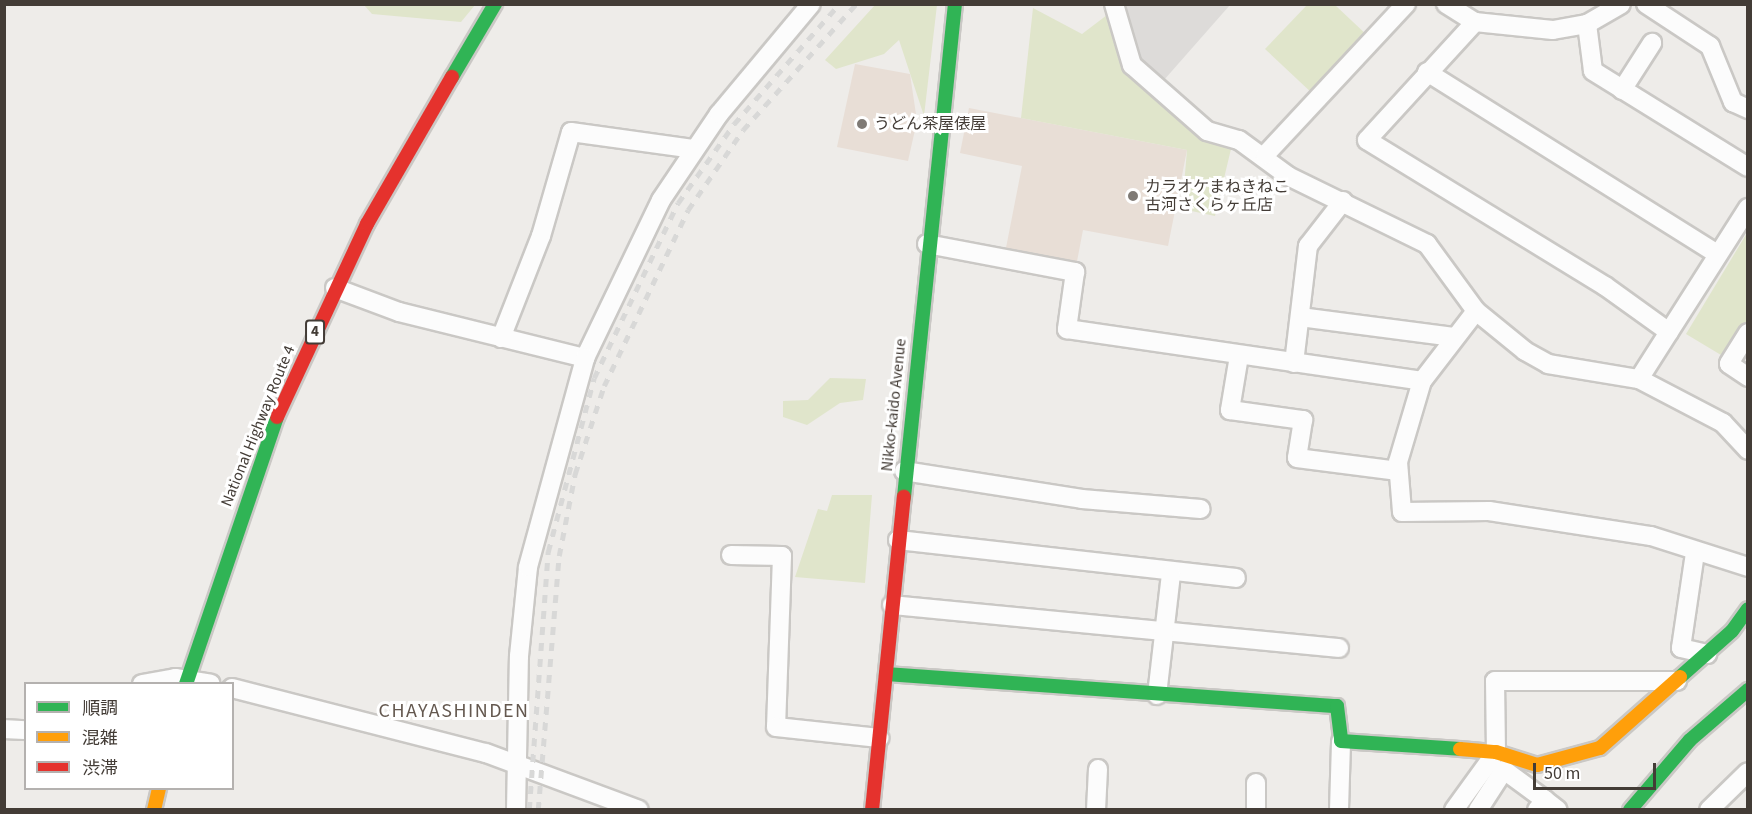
<!DOCTYPE html>
<html>
<head>
<meta charset="utf-8">
<style>
	body { margin:0 }
	#map { position:relative; width:1752px; height:814px; overflow:hidden; background:#eeece9; font-family:"Source Sans 3","Noto Sans JP",sans-serif }
	div>[style] { position:absolute }
	.commercial>* { inset:0; background:#e8ded6 }
	.green>* { inset:0; background:#e0e5cb }
	.parking>* { inset:0; background:#dddbd9 }
	.roads { filter:drop-shadow(2px 0 #cac8c5) drop-shadow(-2px 0 #cac8c5) drop-shadow(0 2px #cac8c5) drop-shadow(0 -2px #cac8c5) }
	.street>* { height:18px; margin:-9px; padding:0 9px; transform-origin:9px; border-radius:9px; background:#fcfcfc }
	.fast>* { height:14px; margin:-7px; padding:0 7px; transform-origin:7px; border-radius:7px; background:#30b455 }
	.slow>* { height:14px; margin:-7px; padding:0 7px; transform-origin:7px; border-radius:7px; background:#ff9f0a }
	.jam>* { height:14px; margin:-7px; padding:0 7px; transform-origin:7px; border-radius:7px; background:#e5322d }
	.rail>* { height:4.5px; margin-top:-2.25px; transform-origin:0; background:repeating-linear-gradient(90deg,#d8d8d7 0 8px,transparent 0 16px) }
	.dots>* { width:16px; height:16px; translate:-50% -50%; box-sizing:border-box; border:3px solid #fff; border-radius:50% }
	span { translate:-50% -50%; white-space:nowrap; text-align:center; line-height:1.15; -webkit-text-stroke:6px #fff; paint-order:stroke }
	.shield-label span { padding:2px 4px; background:#fff; border:2px solid; border-radius:4px; -webkit-text-stroke-width:0 }
	.shield-label { font-size:15px; color:#433c36; font-weight:700 }
	.poi-label { font-size:16px; color:#433c36 }
	.left { translate:0 -50%; text-align:left }
	.street-label { font-size:16px; color:#433c36 }
	.quarter-label { font-size:20px; color:#64584f; letter-spacing:1.5px }
	.frame { position:absolute; inset:0; border:6px solid #433c36; pointer-events:none }
	.legend { position:absolute; left:24px; top:682px; width:210px; height:108px; box-sizing:border-box; background:#fff; border:2px solid #b4b1af; margin:0; padding:8px 10px; list-style:none; font-size:18px; color:#433c36 }
	.legend li { display:flex; align-items:center; gap:12px; height:30px }
	.legend b { width:30px; border:2px solid #b4b1af }
	.scale { position:absolute; left:1533px; top:763px; width:123px; height:27px; box-sizing:border-box; border:3px solid #433c36; border-top:0; padding-left:8px; font-size:18px; line-height:21px; white-space:nowrap; color:#433c36; -webkit-text-stroke:4px #fff; paint-order:stroke }
</style>
</head>
<body>
<div id="map">
	<div class="commercial">
		<i style="clip-path:polygon(855px 64px,910px 74px,917px 121px,908px 161px,837px 147px)"></i>
		<i style="clip-path:polygon(969px 108px,1187px 150px,1168px 246px,1083px 230px,1075px 272px,1004px 258px,1022px 166px,960px 153px)"></i>
	</div>
	<div class="green">
		<i style="clip-path:polygon(364px 5px,475px 5px,461px 22px,372px 14px)"></i>
		<i style="clip-path:polygon(875px 5px,937px 5px,924px 116px,899px 40px,884px 54px,836px 69px,825px 60px)"></i>
		<i style="clip-path:polygon(1307px 5px,1335px 5px,1369px 37px,1314px 95px,1265px 49px)"></i>
		<i style="clip-path:polygon(1033px 8px,1082px 34px,1107px 15px,1128px 74px,1200px 137px,1231px 149px,1215px 216px,1182px 209px,1187px 150px,1021px 118px)"></i>
		<i style="clip-path:polygon(1747px 233px,1747px 323px,1726px 358px,1686px 334px)"></i>
		<i style="clip-path:polygon(830px 378px,866px 379px,863px 400px,840px 403px,807px 425px,783px 417px,783px 401px,808px 400px)"></i>
		<i style="clip-path:polygon(832px 495px,872px 495px,865px 583px,795px 577px,818px 509px,827px 511px)"></i>
	</div>
	<div class="parking">
		<i style="clip-path:polygon(1130px 4px,1230px 5px,1164px 80px,1138px 60px,1124px 8px)"></i>
	</div>
	<div class="roads">
		<div class="street">
			<i style="left:1114px;top:4px;width:64px;rotate:73.6deg"></i>
			<i style="left:1132px;top:65px;width:100px;rotate:41.3deg"></i>
			<i style="left:1207px;top:131px;width:33px;rotate:16deg"></i>
			<i style="left:1239px;top:140px;width:61px;rotate:36.3deg"></i>
			<i style="left:1288px;top:176px;width:155px;rotate:26.1deg"></i>
			<i style="left:1427px;top:244px;width:83px;rotate:53.8deg"></i>
			<i style="left:1476px;top:311px;width:63px;rotate:39.2deg"></i>
			<i style="left:1525px;top:351px;width:26px;rotate:29deg"></i>
			<i style="left:1548px;top:364px;width:92px;rotate:9.4deg"></i>
			<i style="left:1639px;top:379px;width:95px;rotate:27.6deg"></i>
			<i style="left:1723px;top:423px;width:37px;rotate:47deg"></i>
			<i style="left:1446px;top:4px;width:34px;rotate:32deg"></i>
			<i style="left:1646px;top:4px;width:77px;rotate:33.3deg"></i>
			<i style="left:1710px;top:46px;width:61px;rotate:67.7deg"></i>
			<i style="left:1733px;top:102px;width:17px;rotate:25deg"></i>
			<i style="left:1587px;top:24px;width:39px;rotate:-30deg"></i>
			<i style="left:1427px;top:72px;width:342px;rotate:32.1deg"></i>
			<i style="left:1622px;top:90px;width:56px;rotate:-57.4deg"></i>
			<i style="left:1265px;top:155px;width:207px;rotate:-47deg"></i>
			<i style="left:927px;top:244px;width:151px;rotate:10.7deg"></i>
			<i style="left:1075px;top:272px;width:58px;rotate:98deg"></i>
			<i style="left:1067px;top:329px;width:359px;rotate:8.3deg"></i>
			<i style="left:335px;top:288px;width:68px;rotate:20.6deg"></i>
			<i style="left:399px;top:312px;width:192px;rotate:13.9deg"></i>
			<i style="left:585px;top:358px;width:175px;rotate:-64.3deg"></i>
			<i style="left:661px;top:200px;width:104px;rotate:-56deg"></i>
			<i style="left:719px;top:114px;width:143px;rotate:-50.1deg"></i>
			<i style="left:1476px;top:311px;width:88px;rotate:127.6deg"></i>
			<i style="left:1422px;top:381px;width:84px;rotate:106.5deg"></i>
			<i style="left:1398px;top:462px;width:50px;rotate:85.4deg"></i>
			<i style="left:1402px;top:512px;width:87px;rotate:-0.7deg"></i>
			<i style="left:1489px;top:511px;width:164px;rotate:8.8deg"></i>
			<i style="left:1651px;top:536px;width:102px;rotate:17.7deg"></i>
			<i style="left:1300px;top:317px;width:155px;rotate:7.4deg"></i>
			<i style="left:1669px;top:332px;width:79px;rotate:-144.3deg"></i>
			<i style="left:1605px;top:286px;width:279px;rotate:-148.5deg"></i>
			<i style="left:1367px;top:140px;width:160px;rotate:-47.5deg"></i>
			<i style="left:1475px;top:22px;width:78px;rotate:5.9deg"></i>
			<i style="left:1553px;top:30px;width:35px;rotate:-10deg"></i>
			<i style="left:1587px;top:24px;width:47px;rotate:82.7deg"></i>
			<i style="left:1593px;top:71px;width:182px;rotate:31.8deg"></i>
			<i style="left:1748px;top:333px;width:36px;rotate:122deg"></i>
			<i style="left:1729px;top:364px;width:23px;rotate:34deg"></i>
			<i style="left:501px;top:338px;width:110px;rotate:-68.6deg"></i>
			<i style="left:541px;top:236px;width:108px;rotate:-73.9deg"></i>
			<i style="left:571px;top:132px;width:123px;rotate:7.9deg"></i>
			<i style="left:1239px;top:356px;width:55px;rotate:99.5deg"></i>
			<i style="left:1230px;top:410px;width:74px;rotate:7.8deg"></i>
			<i style="left:1303px;top:420px;width:38px;rotate:99deg"></i>
			<i style="left:1297px;top:458px;width:102px;rotate:7.3deg"></i>
			<i style="left:1294px;top:363px;width:118px;rotate:-83.2deg"></i>
			<i style="left:1308px;top:246px;width:57px;rotate:-52.1deg"></i>
			<i style="left:1639px;top:379px;width:203px;rotate:-57.5deg"></i>
			<i style="left:904px;top:471px;width:180px;rotate:8.9deg"></i>
			<i style="left:1082px;top:499px;width:119px;rotate:4.8deg"></i>
			<i style="left:898px;top:540px;width:340px;rotate:6.4deg"></i>
			<i style="left:1695px;top:553px;width:96px;rotate:98.4deg"></i>
			<i style="left:1681px;top:648px;width:27px;rotate:13deg"></i>
			<i style="left:731px;top:555px;width:51px;rotate:1.1deg"></i>
			<i style="left:782px;top:556px;width:171px;rotate:92deg"></i>
			<i style="left:776px;top:727px;width:104px;rotate:6.1deg"></i>
			<i style="left:892px;top:605px;width:449px;rotate:5.5deg"></i>
			<i style="left:142px;top:684px;width:34px;rotate:-10deg"></i>
			<i style="left:175px;top:678px;width:36px;rotate:9deg"></i>
			<i style="left:232px;top:688px;width:262px;rotate:14.4deg"></i>
			<i style="left:486px;top:753px;width:163px;rotate:20.4deg"></i>
			<i style="left:1157px;top:695px;width:122px;rotate:-83.4deg"></i>
			<i style="left:4px;top:729px;width:22px;rotate:3deg"></i>
			<i style="left:516px;top:810px;width:154px;rotate:-88.9deg"></i>
			<i style="left:519px;top:656px;width:89px;rotate:-84.2deg"></i>
			<i style="left:528px;top:567px;width:217px;rotate:-74.7deg"></i>
			<i style="left:1096px;top:810px;width:41px;rotate:-87.2deg"></i>
			<i style="left:1256px;top:810px;width:27px;rotate:-90deg"></i>
			<i style="left:1339px;top:810px;width:69px;rotate:-88.3deg"></i>
			<i style="left:1454px;top:810px;width:72px;rotate:-54.1deg"></i>
			<i style="left:1496px;top:752px;width:71px;rotate:-90.8deg"></i>
			<i style="left:1495px;top:681px;width:182px"></i>
			<i style="left:1478px;top:810px;width:48px;rotate:-57deg"></i>
			<i style="left:1504px;top:770px;width:51px;rotate:36.2deg"></i>
			<i style="left:1537px;top:810px;width:13px;rotate:-51deg"></i>
			<i style="left:1545px;top:800px;width:16px;rotate:38deg"></i>
			<i style="left:1709px;top:810px;width:54px;rotate:-44.3deg"></i>
		</div>
		<div class="fast">
			<i style="left:452px;top:77px;width:85px;rotate:-59.5deg"></i>
			<i style="left:904px;top:497px;width:496px;rotate:-84.1deg"></i>
			<i style="left:886px;top:674px;width:452px;rotate:4.1deg"></i>
			<i style="left:1337px;top:706px;width:35px;rotate:83deg"></i>
			<i style="left:1341px;top:741px;width:119px;rotate:3.8deg"></i>
			<i style="left:1680px;top:677px;width:69px;rotate:-41.5deg"></i>
			<i style="left:1732px;top:631px;width:27px;rotate:-54deg"></i>
			<i style="left:186px;top:684px;width:282px;rotate:-71.2deg"></i>
			<i style="left:1630px;top:810px;width:92px;rotate:-49.4deg"></i>
			<i style="left:1690px;top:740px;width:77px;rotate:-40.8deg"></i>
		</div>
		<div class="slow">
			<i style="left:1460px;top:749px;width:36px;rotate:5deg"></i>
			<i style="left:1496px;top:752px;width:43px;rotate:17.6deg"></i>
			<i style="left:1537px;top:765px;width:65px;rotate:-15.1deg"></i>
			<i style="left:1600px;top:748px;width:107px;rotate:-41.6deg"></i>
			<i style="left:154px;top:810px;width:23px;rotate:-77deg"></i>
		</div>
		<div class="jam">
			<i style="left:277px;top:417px;width:213px;rotate:-65deg"></i>
			<i style="left:367px;top:224px;width:170px;rotate:-60deg"></i>
			<i style="left:872px;top:810px;width:315px;rotate:-84.2deg"></i>
		</div>
	</div>
	<div class="rail">
		<i style="left:529px;top:810px;width:259px;rotate:-85.8deg"></i>
		<i style="left:548px;top:552px;width:180px;rotate:-75.2deg"></i>
		<i style="left:594px;top:378px;width:194px;rotate:-64.4deg"></i>
		<i style="left:678px;top:203px;width:97px;rotate:-54.7deg"></i>
		<i style="left:734px;top:124px;width:159px;rotate:-48.8deg"></i>
		<i style="left:538px;top:810px;width:255px;rotate:-85.3deg"></i>
		<i style="left:559px;top:556px;width:84px;rotate:-79deg"></i>
		<i style="left:575px;top:474px;width:93px;rotate:-71.8deg"></i>
		<i style="left:604px;top:386px;width:195px;rotate:-64.5deg"></i>
		<i style="left:688px;top:210px;width:97px;rotate:-55.5deg"></i>
		<i style="left:743px;top:130px;width:169px;rotate:-48.1deg"></i>
	</div>
	<div class="dots">
		<i style="left:862px;top:124px;background:#7f7a75"></i>
		<i style="left:1133px;top:196px;background:#7f7a75"></i>
	</div>
	<div class="shield-label">
		<span style="left:315px;top:332px">4</span>
	</div>
	<div class="poi-label">
		<span class="left" style="left:874px;top:124px">うどん茶屋俵屋</span>
		<span class="left" style="left:1145px;top:196px">カラオケまねきねこ<br>古河さくらヶ丘店</span>
	</div>
	<div class="street-label">
		<span style="left:894px;top:405px;rotate:-84deg">Nikko-kaido Avenue</span>
		<span style="left:258px;top:426px;rotate:-68deg">National Highway Route 4</span>
	</div>
	<div class="quarter-label">
		<span style="left:454px;top:711px">CHAYASHINDEN</span>
	</div>
	<div class="frame"></div>
	<ul class="legend">
	<li><b style="height:8px;background:#30b455"></b>順調</li>
	<li><b style="height:8px;background:#ff9f0a"></b>混雑</li>
	<li><b style="height:8px;background:#e5322d"></b>渋滞</li>
	</ul>
	<div class="scale">50 m</div>
</div>
</body>
</html>
